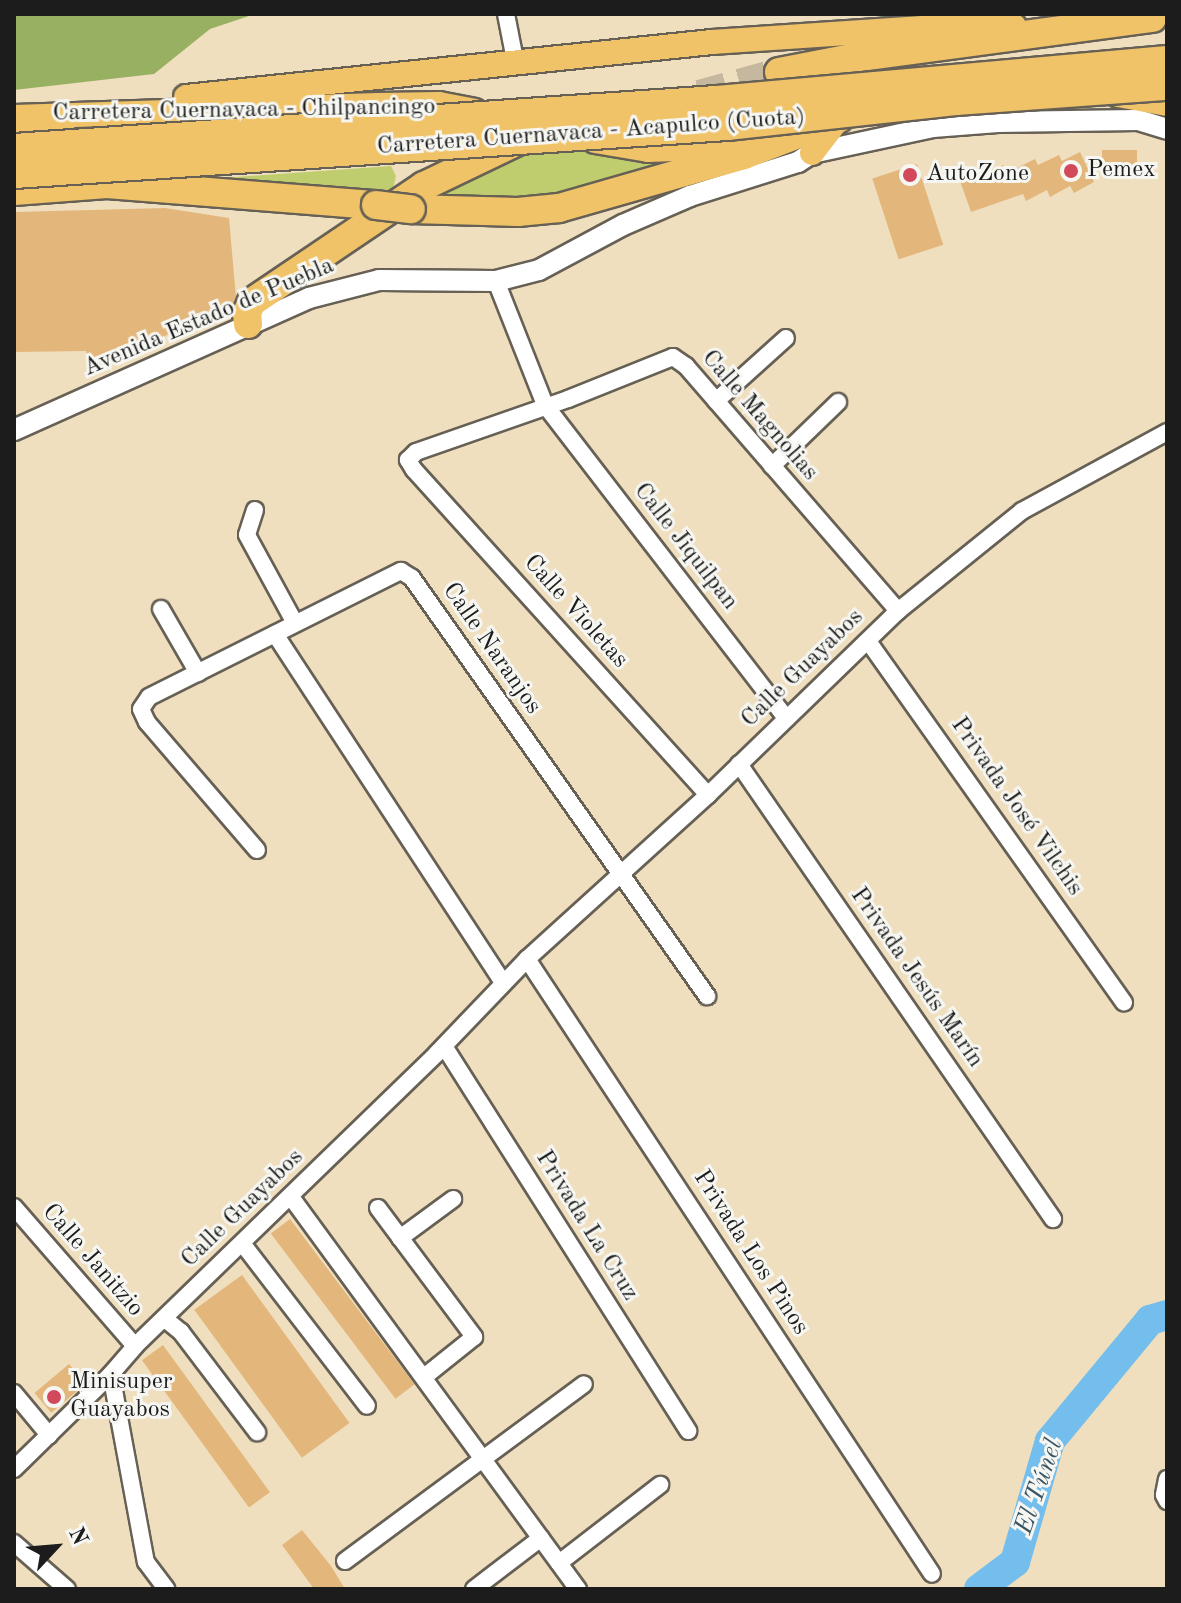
<!DOCTYPE html>
<html>
<head>
<meta charset="utf-8">
<style>
	body { margin:0 }
	#map { position:relative; width:1181px; height:1603px; overflow:hidden; background:#f0dfbf; font-family:"Old Standard TT",serif }
	div>[style] { position:absolute }
	.green>* { inset:0; background:#c0cd6e }
	.forest>* { inset:0; background:#98b061 }
	.river>* { height:30px; margin:-15px; padding:0 15px; transform-origin:15px; border-radius:15px; background:#73beec }
	.building>* { inset:0; background:#e3b77b; transform-origin:0 0 }
	.motorway-tunnel>* { height:28px; margin-top:-14px; transform-origin:0; background:repeating-linear-gradient(90deg,#c6b89e 0 28px,transparent 0 42px) }
	.roads { filter:drop-shadow(2px 0 #666055) drop-shadow(-2px 0 #666055) drop-shadow(0 2px #666055) drop-shadow(0 -2px #666055) }
	.minor>* { height:16px; margin:-8px; padding:0 8px; transform-origin:8px; border-radius:8px; background:#fff }
	.tertiary>* { height:20px; margin:-10px; padding:0 10px; transform-origin:10px; border-radius:10px; background:#fff }
	.primary>* { height:24px; margin:-12px; padding:0 12px; transform-origin:12px; border-radius:12px; background:#f1c369 }
	.motorway>* { height:28px; margin:-14px; padding:0 14px; transform-origin:14px; border-radius:14px; background:#f1c369 }
	.bridges { filter:drop-shadow(2px 0 #666055) drop-shadow(-2px 0 #666055) drop-shadow(0 2px #666055) drop-shadow(0 -2px #666055) }
	.motorway-bridge>* { height:28px; margin:-14px; padding:0 14px; transform-origin:14px; border-radius:14px; background:#f1c369 }
	.dots>* { width:22px; height:22px; translate:-50% -50%; box-sizing:border-box; border:4px solid #f6f6f2; border-radius:50% }
	span { translate:-50% -50%; white-space:nowrap; text-align:center; line-height:1.15; -webkit-text-stroke:6px #f6f6f2; paint-order:stroke }
	.street-label { font-size:24px; color:#1c1c1c }
	.poi-label { font-size:24px; color:#1c1c1c }
	.left { translate:0 -50%; text-align:left }
	.water-label { font-size:26px; color:#3a5565; font-style:italic }
	.frame { position:absolute; inset:0; border:16px solid #1c1c1c; pointer-events:none }
	.north { position:absolute; left:16px; top:1507px; width:80px; height:80px; -webkit-text-stroke:6px #f6f6f2; paint-order:stroke; rotate:64deg; font-size:22px; font-weight:700; line-height:32px; text-align:center; color:#1c1c1c }
	.north::after { content:''; display:block; margin:auto; width:28px; height:36px; background:#1c1c1c; clip-path:polygon(50% 0,100% 100%,50% 72%,0 100%) }
</style>
</head>
<body>
<div id="map">
	<div class="green">
		<i style="clip-path:polygon(542px 142px,718px 154px,557px 195px,495px 200px,427px 199px)"></i>
		<i style="clip-path:polygon(391px 166px,396px 176px,392px 193px,221px 178px)"></i>
	</div>
	<div class="forest">
		<i style="clip-path:polygon(14px 14px,255px 14px,210px 29px,154px 74px,14px 90px)"></i>
	</div>
	<div class="river">
		<i style="left:979px;top:1589px;width:45px;rotate:-36.9deg"></i>
		<i style="left:1015px;top:1562px;width:126px;rotate:-73.9deg"></i>
		<i style="left:1050px;top:1441px;width:157px;rotate:-50.4deg"></i>
		<i style="left:1150px;top:1320px;width:18px;rotate:-16deg"></i>
	</div>
	<div class="building">
		<i style="left:1102px;top:150px;width:35px;height:23px"></i>
		<i style="clip-path:polygon(1080px 152px,1094px 182px,1074px 193px,1070px 186px,1050px 197px,1047px 190px,1026px 201px,1023px 194px,971px 212px,960px 181px,1004px 165px,1007px 173px,1035px 159px,1038px 165px,1059px 155px,1062px 161px)"></i>
		<i style="left:917px;top:164px;width:85px;height:47px;rotate:72deg"></i>
		<i style="clip-path:polygon(165px 208px,229px 218px,236px 297px,232px 306px,93px 368px,86px 351px,14px 352px,14px 212px)"></i>
		<i style="left:290px;top:1219px;width:207px;height:24px;rotate:53deg"></i>
		<i style="left:242px;top:1275px;width:183px;height:59px;rotate:54deg"></i>
		<i style="left:163px;top:1345px;width:182px;height:26px;rotate:54deg"></i>
		<i style="left:69px;top:1364px;width:26px;height:45px;rotate:50deg"></i>
		<i style="clip-path:polygon(302px 1530px,331px 1566px,345px 1589px,314px 1589px,282px 1545px)"></i>
	</div>
	<div class="motorway-tunnel">
		<i style="left:699px;top:94px;width:83px;rotate:-15.4deg"></i>
	</div>
	<div class="roads">
		<div class="minor">
			<i style="left:506px;top:14px;width:47px;rotate:78.9deg"></i>
			<i style="left:496px;top:281px;width:133px;rotate:68.4deg"></i>
			<i style="left:545px;top:405px;width:396px;rotate:52.4deg"></i>
			<i style="left:716px;top:401px;width:94px;rotate:-42deg"></i>
			<i style="left:772px;top:466px;width:92px;rotate:-44.1deg"></i>
			<i style="left:255px;top:510px;width:26px;rotate:108deg"></i>
			<i style="left:247px;top:535px;width:100px;rotate:61.4deg"></i>
			<i style="left:161px;top:609px;width:74px;rotate:60deg"></i>
			<i style="left:275px;top:634px;width:416px;rotate:56.8deg"></i>
			<i style="left:868px;top:641px;width:443px;rotate:54.7deg"></i>
			<i style="left:739px;top:764px;width:553px;rotate:55.39deg"></i>
			<i style="left:708px;top:795px;width:438px;rotate:-132.1deg"></i>
			<i style="left:414px;top:470px;width:12px;rotate:-121deg"></i>
			<i style="left:408px;top:460px;width:11px;rotate:-45deg"></i>
			<i style="left:416px;top:452px;width:161px;rotate:-19.2deg"></i>
			<i style="left:568px;top:399px;width:113px;rotate:-21.8deg"></i>
			<i style="left:673px;top:357px;width:16px;rotate:35deg"></i>
			<i style="left:686px;top:366px;width:324px;rotate:49.1deg"></i>
			<i style="left:257px;top:850px;width:169px;rotate:-130.7deg"></i>
			<i style="left:147px;top:722px;width:14px;rotate:-115deg"></i>
			<i style="left:141px;top:709px;width:14px;rotate:-56deg"></i>
			<i style="left:149px;top:697px;width:282px;rotate:-26.6deg"></i>
			<i style="left:401px;top:571px;width:13px;rotate:32deg"></i>
			<i style="left:412px;top:578px;width:512px;rotate:54.79deg"></i>
			<i style="left:527px;top:959px;width:736px;rotate:56.63deg"></i>
			<i style="left:444px;top:1046px;width:456px;rotate:57.6deg"></i>
			<i style="left:291px;top:1197px;width:486px;rotate:53.8deg"></i>
			<i style="left:14px;top:1207px;width:184px;rotate:49deg"></i>
			<i style="left:378px;top:1208px;width:161px;rotate:53.3deg"></i>
			<i style="left:474px;top:1337px;width:64px;rotate:141.3deg"></i>
			<i style="left:400px;top:1238px;width:66px;rotate:-36.3deg"></i>
			<i style="left:242px;top:1243px;width:205px;rotate:52.5deg"></i>
			<i style="left:165px;top:1319px;width:21px;rotate:39deg"></i>
			<i style="left:181px;top:1332px;width:126px;rotate:52.8deg"></i>
			<i style="left:111px;top:1374px;width:191px;rotate:79.5deg"></i>
			<i style="left:146px;top:1562px;width:34px;rotate:53deg"></i>
			<i style="left:14px;top:1393px;width:55px;rotate:50.2deg"></i>
			<i style="left:14px;top:1469px;width:136px;rotate:-44.4deg"></i>
			<i style="left:111px;top:1374px;width:37px;rotate:-49deg"></i>
			<i style="left:135px;top:1346px;width:421px;rotate:-44.1deg"></i>
			<i style="left:437px;top:1053px;width:130px;rotate:-46.2deg"></i>
			<i style="left:527px;top:959px;width:244px;rotate:-42.2deg"></i>
			<i style="left:708px;top:795px;width:264px;rotate:-44.1deg"></i>
			<i style="left:898px;top:611px;width:159px;rotate:-38.9deg"></i>
			<i style="left:1022px;top:511px;width:165px;rotate:-28.6deg"></i>
			<i style="left:1167px;top:1479px;width:16px;rotate:101deg"></i>
			<i style="left:1164px;top:1495px;width:7px;rotate:63deg"></i>
			<i style="left:14px;top:1543px;width:70px;rotate:41deg"></i>
			<i style="left:345px;top:1561px;width:297px;rotate:-36.5deg"></i>
			<i style="left:559px;top:1563px;width:128px;rotate:-37.7deg"></i>
			<i style="left:474px;top:1589px;width:84px;rotate:-37.3deg"></i>
		</div>
		<div class="tertiary">
			<i style="left:14px;top:430px;width:323px;rotate:-24.1deg"></i>
			<i style="left:309px;top:298px;width:72px;rotate:-14.4deg"></i>
			<i style="left:379px;top:280px;width:117px;rotate:0.5deg"></i>
			<i style="left:496px;top:281px;width:44px;rotate:-14.3deg"></i>
			<i style="left:539px;top:270px;width:95px;rotate:-28.2deg"></i>
			<i style="left:623px;top:225px;width:73px;rotate:-23.4deg"></i>
			<i style="left:690px;top:196px;width:113px;rotate:-17.5deg"></i>
			<i style="left:798px;top:162px;width:17px;rotate:-33deg"></i>
			<i style="left:812px;top:153px;width:124px;rotate:-12.1deg"></i>
			<i style="left:933px;top:127px;width:65px;rotate:-4.4deg"></i>
			<i style="left:998px;top:122px;width:140px;rotate:-0.8deg"></i>
			<i style="left:1138px;top:120px;width:30px;rotate:17deg"></i>
		</div>
		<div class="primary">
			<i style="left:1118px;top:95px;width:50px;rotate:10.4deg"></i>
			<i style="left:186px;top:97px;width:529px;rotate:-5.97deg"></i>
			<i style="left:712px;top:42px;width:211px;rotate:-3.8deg"></i>
			<i style="left:923px;top:28px;width:91px;rotate:-1.3deg"></i>
			<i style="left:14px;top:117px;width:364px;rotate:-1.9deg"></i>
			<i style="left:378px;top:105px;width:61px;rotate:-0.9deg"></i>
			<i style="left:439px;top:104px;width:36px;rotate:11deg"></i>
			<i style="left:595px;top:141px;width:54px;rotate:9.6deg"></i>
			<i style="left:648px;top:150px;width:27px;rotate:-2deg"></i>
			<i style="left:675px;top:149px;width:90px;rotate:-10.2deg"></i>
			<i style="left:812px;top:153px;width:43px;rotate:-52.6deg"></i>
		</div>
		<div class="motorway">
			<i style="left:779px;top:72px;width:74px;rotate:-10.9deg"></i>
			<i style="left:852px;top:58px;width:303px;rotate:-7.6deg"></i>
			<i style="left:14px;top:133px;width:47px;rotate:-1.2deg"></i>
			<i style="left:14px;top:191px;width:93px;rotate:-4.3deg"></i>
			<i style="left:107px;top:184px;width:270px;rotate:4.5deg"></i>
			<i style="left:411px;top:209px;width:107px;rotate:1.6deg"></i>
			<i style="left:518px;top:212px;width:41px;rotate:-5.6deg"></i>
			<i style="left:559px;top:208px;width:192px;rotate:-16deg"></i>
			<i style="left:744px;top:155px;width:101px;rotate:-21deg"></i>
			<i style="left:248px;top:324px;width:11px;rotate:-95deg"></i>
			<i style="left:247px;top:313px;width:12px;rotate:-66deg"></i>
			<i style="left:252px;top:302px;width:207px;rotate:-34deg"></i>
			<i style="left:424px;top:186px;width:102px;rotate:-25.6deg"></i>
		</div>
	</div>
	<div class="bridges">
		<div class="motorway-bridge">
			<i style="left:14px;top:148px;width:705px;rotate:-3.91deg"></i>
			<i style="left:717px;top:100px;width:452px;rotate:-5.1deg"></i>
			<i style="left:14px;top:174px;width:715px;rotate:-3.85deg"></i>
			<i style="left:727px;top:126px;width:230px;rotate:-6.2deg"></i>
			<i style="left:956px;top:101px;width:212px;rotate:-4.1deg"></i>
			<i style="left:376px;top:205px;width:35px;rotate:7deg"></i>
		</div>
	</div>
	<div class="dots">
		<i style="left:1071px;top:171px;background:#d1495b"></i>
		<i style="left:910px;top:175px;background:#d1495b"></i>
		<i style="left:54px;top:1397px;background:#d1495b"></i>
	</div>
	<div class="street-label">
		<span style="left:244px;top:111px;rotate:-1deg">Carretera Cuernavaca - Chilpancingo</span>
		<span style="left:591px;top:133px;rotate:-4deg">Carretera Cuernavaca - Acapulco (Cuota)</span>
		<span style="left:209px;top:318px;rotate:-23deg">Avenida Estado de Puebla</span>
		<span style="left:759px;top:416px;rotate:49deg">Calle Magnolias</span>
		<span style="left:685px;top:547px;rotate:52deg">Calle Jiquilpan</span>
		<span style="left:575px;top:612px;rotate:48deg">Calle Violetas</span>
		<span style="left:491px;top:649px;rotate:55deg">Calle Naranjos</span>
		<span style="left:803px;top:669px;rotate:-44deg">Calle Guayabos</span>
		<span style="left:1016px;top:807px;rotate:55deg">Privada José Vilchis</span>
		<span style="left:916px;top:978px;rotate:55deg">Privada Jesús Marín</span>
		<span style="left:243px;top:1209px;rotate:-44deg">Calle Guayabos</span>
		<span style="left:586px;top:1226px;rotate:58deg">Privada La Cruz</span>
		<span style="left:750px;top:1253px;rotate:57deg">Privada Los Pinos</span>
		<span style="left:92px;top:1261px;rotate:49deg">Calle Janitzio</span>
	</div>
	<div class="poi-label">
		<span class="left" style="left:1087px;top:171px">Pemex</span>
		<span class="left" style="left:926px;top:175px">AutoZone</span>
		<span class="left" style="left:70px;top:1397px">Minisuper<br>Guayabos</span>
	</div>
	<div class="water-label">
		<span style="left:1040px;top:1487px;rotate:-71deg">El Túnel</span>
	</div>
	<div class="frame"></div>
	<div class="north">N</div>
</div>
</body>
</html>
